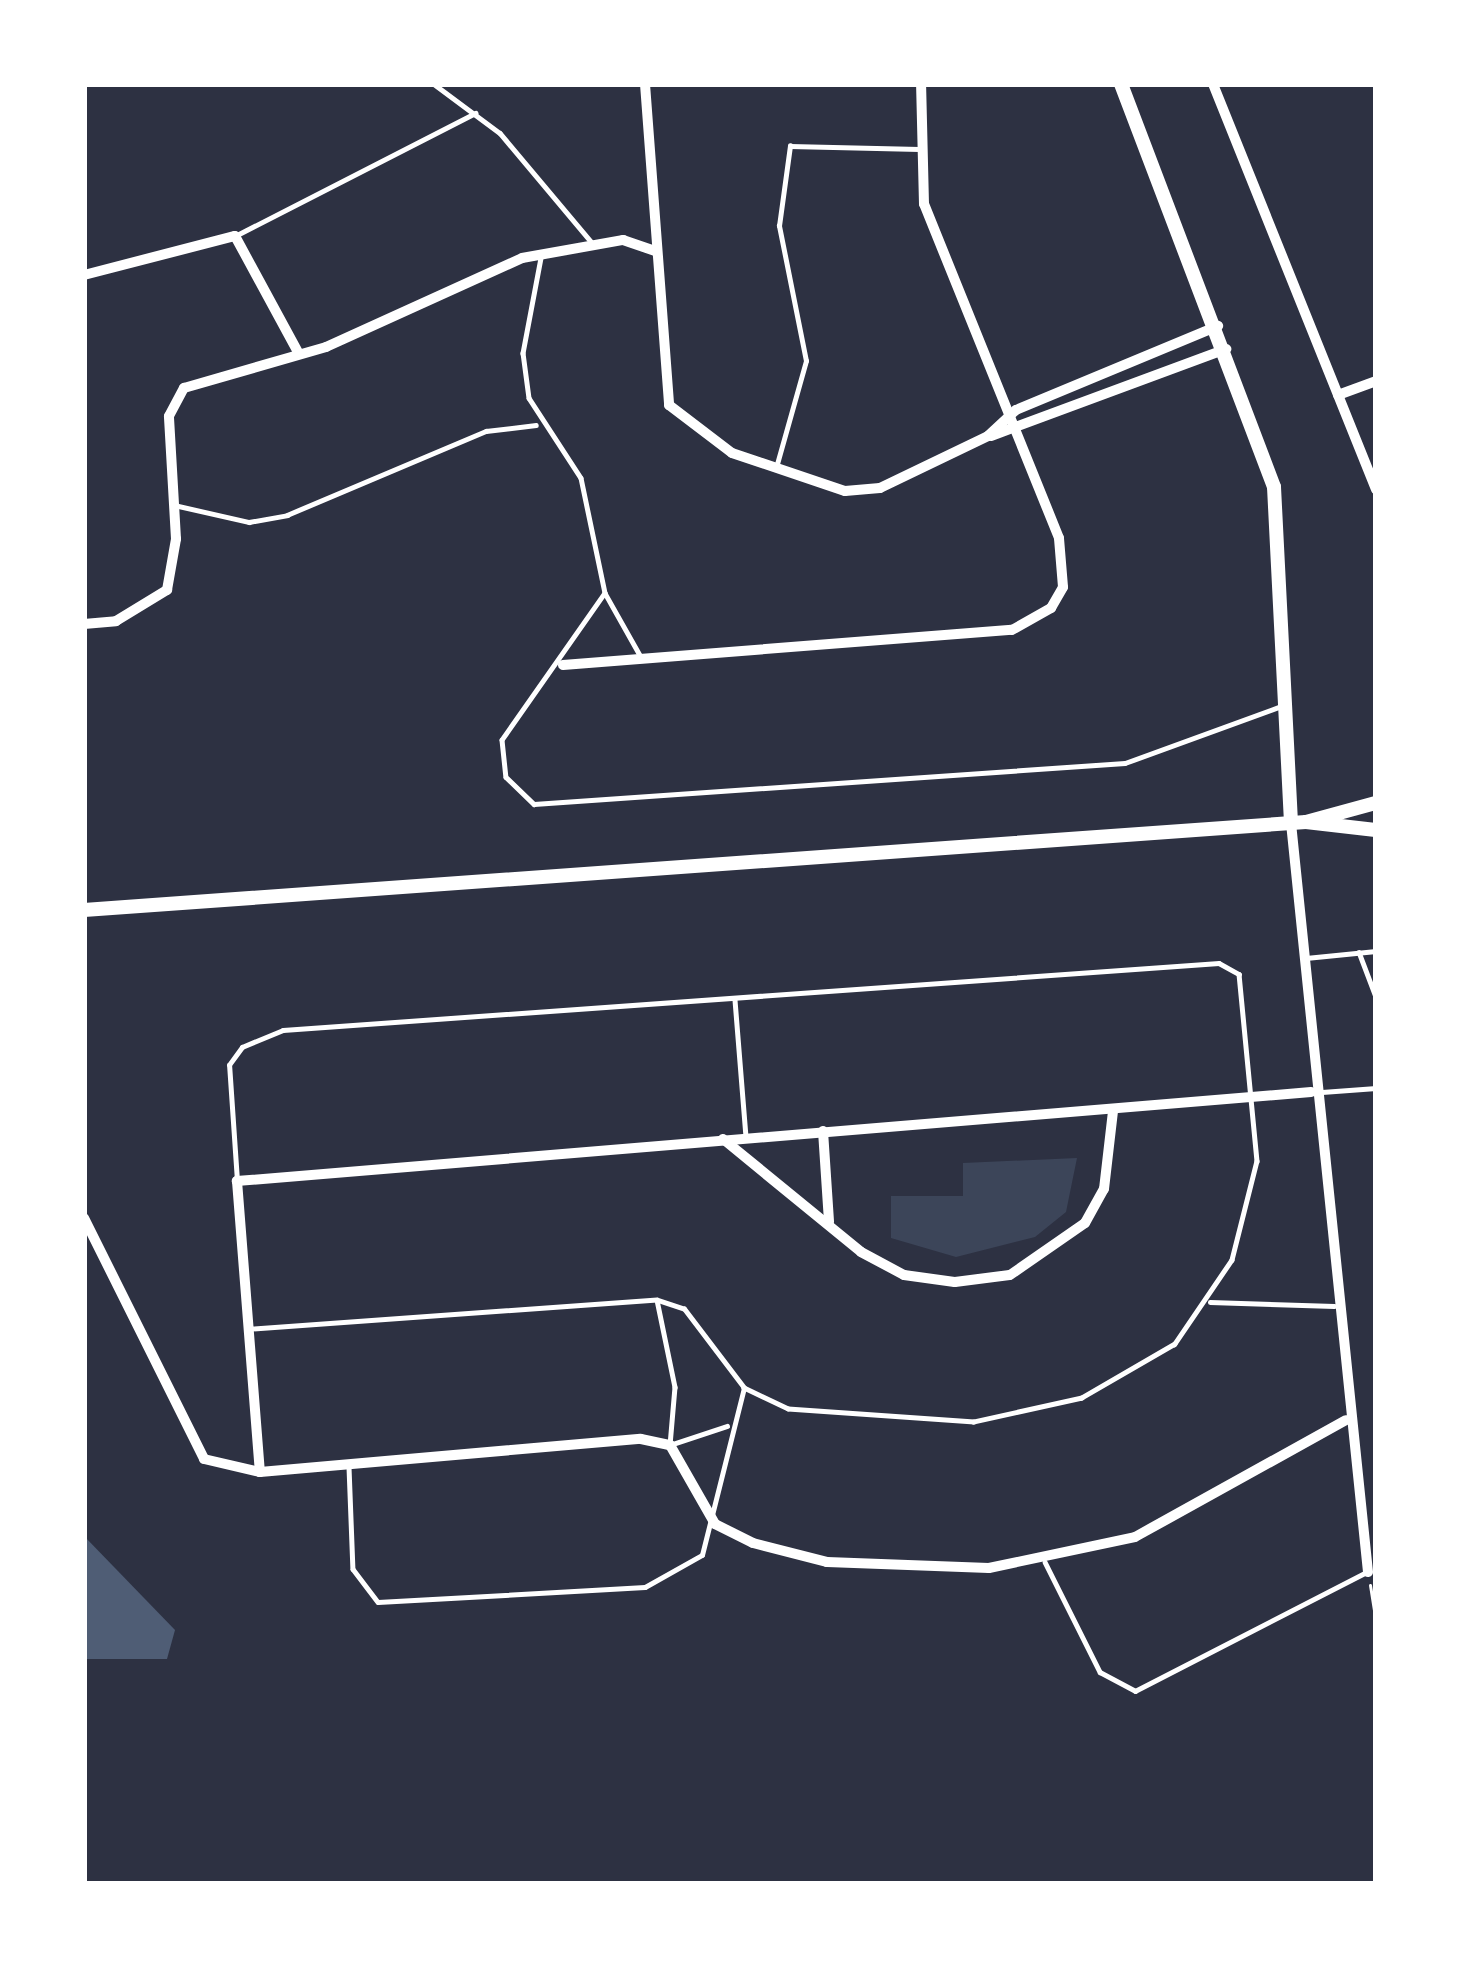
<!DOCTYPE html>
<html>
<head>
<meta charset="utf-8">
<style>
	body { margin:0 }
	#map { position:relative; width:1460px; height:1968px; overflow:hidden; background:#2d3142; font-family:Karla,sans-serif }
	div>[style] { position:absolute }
	.green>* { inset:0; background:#3c4559 }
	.water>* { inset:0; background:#4f5d75 }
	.path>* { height:3px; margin:-1.5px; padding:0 1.5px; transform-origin:1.5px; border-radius:1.5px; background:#fff }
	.service>* { height:4.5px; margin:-2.25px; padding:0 2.25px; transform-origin:2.25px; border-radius:2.25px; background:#fff }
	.minor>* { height:10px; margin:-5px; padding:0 5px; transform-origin:5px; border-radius:5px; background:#fff }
	.tertiary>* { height:14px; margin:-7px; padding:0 7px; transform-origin:7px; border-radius:7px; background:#fff }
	span { translate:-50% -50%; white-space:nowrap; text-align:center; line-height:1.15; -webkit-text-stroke:10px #fff; paint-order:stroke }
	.frame { position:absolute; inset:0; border:87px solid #fff; pointer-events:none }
</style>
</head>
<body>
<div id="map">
	<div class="green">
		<i style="clip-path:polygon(1077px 1158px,1066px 1212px,1035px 1237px,956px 1257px,891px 1238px,891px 1196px,963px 1196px,963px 1163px)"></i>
	</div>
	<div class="water">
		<i style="clip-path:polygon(84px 1536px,175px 1630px,167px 1659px,84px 1659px)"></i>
	</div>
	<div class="path">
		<i style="left:1370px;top:1585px;width:38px;rotate:81deg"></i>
	</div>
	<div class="service">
		<i style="left:434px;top:84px;width:82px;rotate:36.6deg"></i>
		<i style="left:500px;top:133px;width:145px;rotate:50deg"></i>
		<i style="left:235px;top:236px;width:270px;rotate:-27.1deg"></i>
		<i style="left:541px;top:258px;width:97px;rotate:100.7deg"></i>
		<i style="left:523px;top:353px;width:45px;rotate:82.4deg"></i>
		<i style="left:529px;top:398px;width:95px;rotate:57deg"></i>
		<i style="left:581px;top:478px;width:117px;rotate:78.2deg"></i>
		<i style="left:605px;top:593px;width:73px;rotate:60.6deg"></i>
		<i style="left:777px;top:464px;width:107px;rotate:-74.3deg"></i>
		<i style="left:806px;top:361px;width:138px;rotate:-101.3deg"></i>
		<i style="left:779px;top:226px;width:81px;rotate:-82.2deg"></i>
		<i style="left:790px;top:146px;width:129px;rotate:1.3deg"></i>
		<i style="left:174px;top:505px;width:77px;rotate:12.8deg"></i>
		<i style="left:249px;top:522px;width:39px;rotate:-10deg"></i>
		<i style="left:287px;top:515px;width:216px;rotate:-22.9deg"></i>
		<i style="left:486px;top:431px;width:50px;rotate:-6.8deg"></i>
		<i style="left:605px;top:593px;width:179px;rotate:125deg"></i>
		<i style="left:502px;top:740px;width:37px;rotate:84deg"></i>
		<i style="left:506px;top:777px;width:39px;rotate:44deg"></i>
		<i style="left:534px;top:804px;width:592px;rotate:-3.97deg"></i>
		<i style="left:1125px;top:763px;width:167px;rotate:-20deg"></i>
		<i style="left:1359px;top:952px;width:48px;rotate:69.3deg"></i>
		<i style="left:1306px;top:958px;width:70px;rotate:-5.7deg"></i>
		<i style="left:735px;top:1000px;width:138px;rotate:85.4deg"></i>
		<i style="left:1322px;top:1092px;width:54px;rotate:-4.2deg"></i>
		<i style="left:237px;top:1181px;width:116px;rotate:-93.9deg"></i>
		<i style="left:229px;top:1065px;width:22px;rotate:-54deg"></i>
		<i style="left:242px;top:1047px;width:44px;rotate:-22.5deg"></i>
		<i style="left:283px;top:1030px;width:938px;rotate:-4.09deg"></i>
		<i style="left:1219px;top:963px;width:23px;rotate:29deg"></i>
		<i style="left:1239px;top:974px;width:188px;rotate:84.5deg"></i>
		<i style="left:1257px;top:1161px;width:102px;rotate:104.2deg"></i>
		<i style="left:1232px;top:1260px;width:102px;rotate:124.2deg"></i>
		<i style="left:1175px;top:1344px;width:108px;rotate:149.9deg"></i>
		<i style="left:1082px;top:1398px;width:111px;rotate:167.5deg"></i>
		<i style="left:974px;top:1422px;width:186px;rotate:-176deg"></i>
		<i style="left:788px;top:1409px;width:49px;rotate:-154.5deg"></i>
		<i style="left:744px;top:1388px;width:99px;rotate:-127.2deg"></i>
		<i style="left:684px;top:1309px;width:28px;rotate:-162deg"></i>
		<i style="left:657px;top:1300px;width:405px;rotate:175.9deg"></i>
		<i style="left:657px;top:1300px;width:89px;rotate:78.3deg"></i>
		<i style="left:675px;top:1387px;width:58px;rotate:94.9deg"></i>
		<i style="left:670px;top:1445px;width:60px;rotate:-18.4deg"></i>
		<i style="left:1210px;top:1302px;width:124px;rotate:1.8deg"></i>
		<i style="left:349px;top:1467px;width:102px;rotate:87.8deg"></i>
		<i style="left:353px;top:1569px;width:41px;rotate:52.9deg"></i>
		<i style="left:378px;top:1602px;width:267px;rotate:-3.2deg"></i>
		<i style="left:645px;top:1587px;width:65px;rotate:-29.3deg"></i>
		<i style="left:702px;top:1555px;width:172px;rotate:-75.9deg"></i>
		<i style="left:1045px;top:1562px;width:123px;rotate:63.4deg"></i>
		<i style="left:1100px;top:1672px;width:40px;rotate:28deg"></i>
		<i style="left:1135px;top:1691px;width:261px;rotate:-27.2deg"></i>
	</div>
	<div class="minor">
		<i style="left:645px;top:84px;width:322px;rotate:85.7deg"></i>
		<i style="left:669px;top:405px;width:79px;rotate:37.3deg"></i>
		<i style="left:732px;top:453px;width:119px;rotate:18.6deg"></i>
		<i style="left:845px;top:491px;width:35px;rotate:-5deg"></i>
		<i style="left:880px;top:488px;width:120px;rotate:-25.7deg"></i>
		<i style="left:988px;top:436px;width:38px;rotate:-43deg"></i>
		<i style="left:1016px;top:410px;width:219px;rotate:-22.6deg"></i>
		<i style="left:1213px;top:84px;width:437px;rotate:68.1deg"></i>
		<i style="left:84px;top:275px;width:156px;rotate:-14.5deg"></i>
		<i style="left:235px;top:236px;width:134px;rotate:61.5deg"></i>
		<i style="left:1338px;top:395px;width:40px;rotate:-20.2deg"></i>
		<i style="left:991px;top:436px;width:251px;rotate:-20.3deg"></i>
		<i style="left:84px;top:624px;width:32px;rotate:-5deg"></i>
		<i style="left:116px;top:621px;width:60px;rotate:-31.3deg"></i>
		<i style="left:167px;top:590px;width:52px;rotate:-80deg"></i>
		<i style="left:176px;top:539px;width:123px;rotate:-93.3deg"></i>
		<i style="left:169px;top:416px;width:32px;rotate:-62deg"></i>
		<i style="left:184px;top:388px;width:148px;rotate:-16.1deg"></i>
		<i style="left:326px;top:347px;width:215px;rotate:-24.4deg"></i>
		<i style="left:522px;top:258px;width:103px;rotate:-10.1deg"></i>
		<i style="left:623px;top:240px;width:34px;rotate:19deg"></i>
		<i style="left:563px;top:665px;width:450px;rotate:-4.5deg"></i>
		<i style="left:1012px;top:630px;width:45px;rotate:-29.4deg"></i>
		<i style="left:1051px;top:608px;width:24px;rotate:-60deg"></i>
		<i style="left:1063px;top:587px;width:49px;rotate:-94.7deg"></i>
		<i style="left:1059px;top:538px;width:360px;rotate:-112deg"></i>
		<i style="left:924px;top:204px;width:120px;rotate:-91.4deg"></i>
		<i style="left:1291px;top:823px;width:753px;rotate:84.13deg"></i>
		<i style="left:1311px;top:1092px;width:1078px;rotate:175.26deg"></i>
		<i style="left:237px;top:1181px;width:292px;rotate:85.5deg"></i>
		<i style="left:260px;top:1472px;width:382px;rotate:-5deg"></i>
		<i style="left:641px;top:1439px;width:30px;rotate:12deg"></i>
		<i style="left:670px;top:1445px;width:91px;rotate:60.3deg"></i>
		<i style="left:715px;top:1524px;width:42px;rotate:26.6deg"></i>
		<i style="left:753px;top:1543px;width:76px;rotate:14.4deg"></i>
		<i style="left:827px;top:1562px;width:162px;rotate:2.1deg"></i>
		<i style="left:989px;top:1568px;width:149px;rotate:-12deg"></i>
		<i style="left:1135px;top:1537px;width:241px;rotate:-29deg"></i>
		<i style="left:823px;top:1131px;width:91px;rotate:86.2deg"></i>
		<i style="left:723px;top:1139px;width:178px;rotate:39.3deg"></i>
		<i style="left:861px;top:1252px;width:49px;rotate:28.1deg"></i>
		<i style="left:904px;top:1275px;width:51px;rotate:7.8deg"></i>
		<i style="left:955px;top:1282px;width:55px;rotate:-7.3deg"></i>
		<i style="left:1010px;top:1275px;width:91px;rotate:-34.7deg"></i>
		<i style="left:1085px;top:1223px;width:39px;rotate:-61deg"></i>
		<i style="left:1104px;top:1189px;width:79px;rotate:-83.4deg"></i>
		<i style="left:84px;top:1218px;width:269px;rotate:63.5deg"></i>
		<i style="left:204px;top:1459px;width:57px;rotate:13.1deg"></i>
	</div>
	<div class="tertiary">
		<i style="left:1121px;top:84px;width:431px;rotate:69.2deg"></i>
		<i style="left:1274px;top:487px;width:336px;rotate:87.1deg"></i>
		<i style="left:1306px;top:822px;width:73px;rotate:-15.2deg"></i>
		<i style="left:84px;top:910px;width:1225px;rotate:-4.12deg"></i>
		<i style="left:1306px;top:822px;width:70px;rotate:6.5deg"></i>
	</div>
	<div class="frame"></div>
</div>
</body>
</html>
